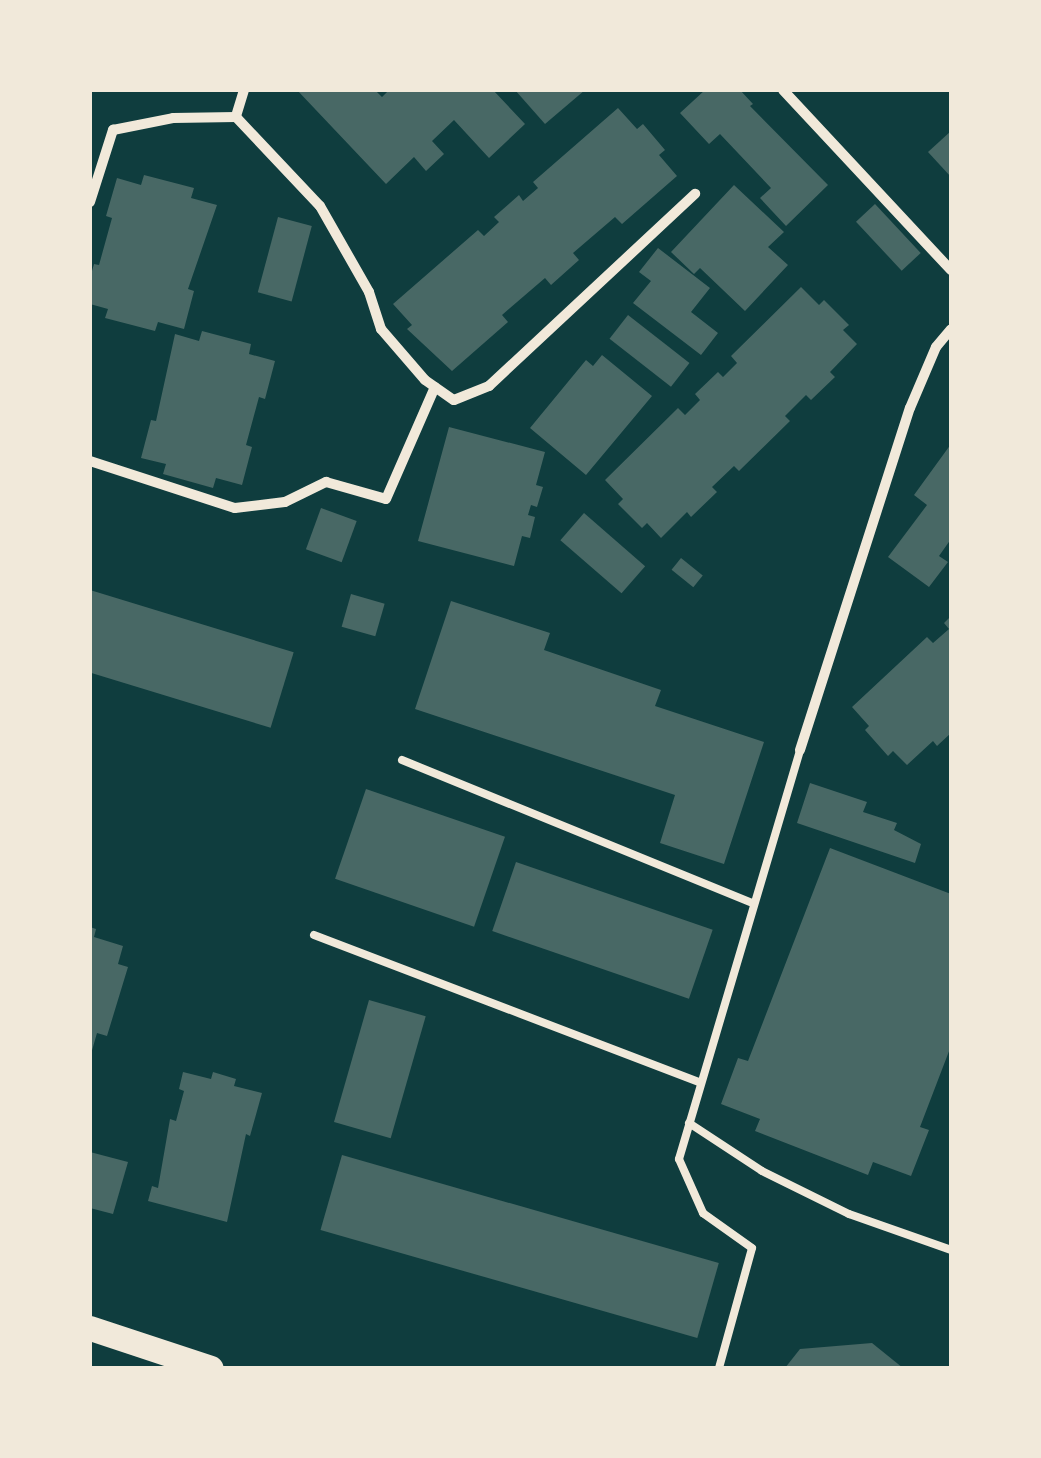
<!DOCTYPE html>
<html>
<head>
<meta charset="utf-8">
<style>
	body { margin:0 }
	#map { position:relative; width:1041px; height:1458px; overflow:hidden; background:#0f3d3e; font-family:Cabin,sans-serif }
	div>[style] { position:absolute }
	.building>* { inset:0; background:#486865; transform-origin:0 0 }
	.service>* { height:8px; margin:-4px; padding:0 4px; transform-origin:4px; border-radius:4px; background:#f1e9da }
	.minor>* { height:10px; margin:-5px; padding:0 5px; transform-origin:5px; border-radius:5px; background:#f1e9da }
	.primary>* { height:25px; margin:-12.5px; padding:0 12.5px; transform-origin:12.5px; border-radius:12.5px; background:#f1e9da }
	span { translate:-50% -50%; white-space:nowrap; text-align:center; line-height:1.15; -webkit-text-stroke:8px #f1e9da; paint-order:stroke }
	.frame { position:absolute; inset:0; border:92px solid #f1e9da; pointer-events:none }
</style>
</head>
<body>
<div id="map">
	<div class="building">
		<i style="clip-path:polygon(297px 90px,375px 90px,382px 97px,389px 90px,493px 90px,525px 124px,489px 158px,454px 120px,432px 141px,444px 154px,426px 171px,414px 157px,386px 184px)"></i>
		<i style="clip-path:polygon(515px 90px,585px 90px,545px 124px)"></i>
		<i style="clip-path:polygon(705px 90px,740px 90px,753px 104px,750px 106px,828px 185px,786px 226px,760px 198px,771px 188px,720px 134px,709px 144px,680px 113px)"></i>
		<i style="clip-path:polygon(618px 108px,637px 129px,643px 124px,665px 150px,659px 155px,677px 176px,622px 224px,615px 217px,573px 253px,579px 260px,551px 285px,545px 278px,502px 315px,508px 322px,452px 371px,407px 329px,412px 325px,393px 304px,478px 230px,484px 236px,499px 222px,494px 217px,519px 195px,523px 201px,538px 188px,533px 182px)"></i>
		<i style="clip-path:polygon(951px 131px,951px 177px,928px 152px)"></i>
		<i style="clip-path:polygon(144px 175px,194px 188px,191px 198px,217px 205px,188px 289px,194px 291px,184px 329px,158px 322px,155px 331px,105px 318px,108px 309px,90px 304px,90px 278px,94px 264px,99px 265px,112px 218px,106px 216px,117px 178px,141px 185px)"></i>
		<i style="clip-path:polygon(734px 185px,784px 232px,768px 247px,788px 265px,745px 311px,700px 268px,694px 274px,671px 252px)"></i>
		<i style="left:875px;top:204px;width:67px;height:26px;rotate:47deg"></i>
		<i style="left:278px;top:217px;width:35px;height:78px;rotate:15deg"></i>
		<i style="clip-path:polygon(658px 248px,710px 288px,691px 312px,718px 333px,701px 355px,633px 303px,651px 281px,639px 272px)"></i>
		<i style="clip-path:polygon(801px 287px,819px 305px,824px 300px,849px 325px,843px 330px,857px 344px,830px 372px,835px 377px,811px 400px,806px 395px,785px 416px,790px 421px,739px 471px,734px 466px,712px 487px,717px 492px,691px 517px,687px 512px,661px 538px,647px 523px,642px 528px,618px 504px,623px 499px,605px 480px,678px 408px,685px 415px,700px 400px,695px 394px,718px 372px,723px 377px,737px 363px,731px 356px)"></i>
		<i style="left:628px;top:315px;width:78px;height:30px;rotate:38deg"></i>
		<i style="clip-path:polygon(202px 331px,251px 344px,249px 354px,275px 361px,265px 399px,259px 397px,246px 445px,252px 447px,242px 485px,216px 478px,213px 488px,163px 474px,166px 464px,141px 458px,151px 420px,156px 421px,175px 334px,199px 341px)"></i>
		<i style="clip-path:polygon(602px 355px,652px 396px,586px 475px,530px 428px,586px 360px,593px 366px)"></i>
		<i style="clip-path:polygon(449px 427px,545px 452px,536px 485px,543px 487px,537px 507px,531px 505px,528px 515px,535px 517px,530px 538px,522px 536px,514px 566px,418px 541px)"></i>
		<i style="clip-path:polygon(951px 444px,951px 539px,939px 556px,948px 562px,929px 587px,888px 557px,927px 505px,914px 495px)"></i>
		<i style="left:321px;top:508px;width:38px;height:44px;rotate:20deg"></i>
		<i style="left:584px;top:513px;width:81px;height:36px;rotate:41deg"></i>
		<i style="left:681px;top:558px;width:28px;height:15px;rotate:39deg"></i>
		<i style="left:90px;top:590px;width:213px;height:79px;rotate:17deg"></i>
		<i style="left:351px;top:594px;width:35px;height:34px;rotate:16deg"></i>
		<i style="clip-path:polygon(451px 601px,550px 633px,544px 650px,661px 690px,655px 706px,764px 742px,724px 864px,660px 843px,675px 795px,415px 709px)"></i>
		<i style="clip-path:polygon(951px 616px,951px 733px,937px 746px,933px 741px,907px 765px,893px 751px,888px 756px,865px 730px,869px 726px,852px 707px,927px 637px,933px 643px,949px 629px,944px 623px)"></i>
		<i style="clip-path:polygon(810px 783px,867px 802px,863px 812px,897px 823px,894px 830px,921px 844px,915px 863px,797px 823px)"></i>
		<i style="left:366px;top:789px;width:147px;height:95px;rotate:19deg"></i>
		<i style="clip-path:polygon(830px 848px,951px 894px,951px 1046px,920px 1127px,929px 1130px,911px 1176px,873px 1162px,868px 1175px,755px 1131px,760px 1119px,721px 1104px,738px 1058px,748px 1061px)"></i>
		<i style="left:516px;top:862px;width:208px;height:73px;rotate:19deg"></i>
		<i style="clip-path:polygon(90px 927px,96px 929px,94px 937px,123px 946px,118px 964px,128px 967px,107px 1036px,97px 1033px,91px 1054px)"></i>
		<i style="left:369px;top:1000px;width:59px;height:127px;rotate:16deg"></i>
		<i style="clip-path:polygon(183px 1072px,211px 1079px,213px 1072px,236px 1079px,234px 1086px,262px 1093px,250px 1136px,246px 1134px,227px 1222px,148px 1201px,152px 1186px,158px 1188px,170px 1119px,176px 1121px,184px 1091px,179px 1089px)"></i>
		<i style="clip-path:polygon(90px 1152px,128px 1162px,113px 1214px,90px 1208px)"></i>
		<i style="left:342px;top:1155px;width:392px;height:78px;rotate:16deg"></i>
		<i style="clip-path:polygon(872px 1343px,903px 1368px,785px 1368px,800px 1349px)"></i>
	</div>
	<div class="service">
		<i style="left:402px;top:760px;width:380px;rotate:22.2deg"></i>
		<i style="left:314px;top:935px;width:414px;rotate:20.9deg"></i>
		<i style="left:689px;top:1123px;width:87px;rotate:33.3deg"></i>
		<i style="left:762px;top:1171px;width:97px;rotate:26.3deg"></i>
		<i style="left:849px;top:1214px;width:108px;rotate:19.4deg"></i>
		<i style="left:719px;top:1368px;width:124px;rotate:-74.6deg"></i>
		<i style="left:752px;top:1248px;width:60px;rotate:-144.5deg"></i>
		<i style="left:703px;top:1213px;width:59px;rotate:-114deg"></i>
		<i style="left:679px;top:1159px;width:427px;rotate:-73.5deg"></i>
	</div>
	<div class="minor">
		<i style="left:244px;top:90px;width:28px;rotate:107deg"></i>
		<i style="left:236px;top:117px;width:122px;rotate:46.7deg"></i>
		<i style="left:320px;top:206px;width:99px;rotate:60.3deg"></i>
		<i style="left:369px;top:292px;width:39px;rotate:72deg"></i>
		<i style="left:381px;top:329px;width:67px;rotate:49.2deg"></i>
		<i style="left:425px;top:380px;width:35px;rotate:35deg"></i>
		<i style="left:454px;top:400px;width:38px;rotate:-22deg"></i>
		<i style="left:489px;top:386px;width:282px;rotate:-43deg"></i>
		<i style="left:783px;top:90px;width:246px;rotate:47deg"></i>
		<i style="left:90px;top:202px;width:76px;rotate:-72.3deg"></i>
		<i style="left:113px;top:130px;width:61px;rotate:-11.3deg"></i>
		<i style="left:173px;top:118px;width:63px;rotate:-0.9deg"></i>
		<i style="left:90px;top:461px;width:152px;rotate:18deg"></i>
		<i style="left:235px;top:508px;width:50px;rotate:-6.8deg"></i>
		<i style="left:285px;top:502px;width:46px;rotate:-26deg"></i>
		<i style="left:326px;top:482px;width:62px;rotate:15.8deg"></i>
		<i style="left:386px;top:499px;width:122px;rotate:-66.4deg"></i>
		<i style="left:800px;top:750px;width:359px;rotate:-72.2deg"></i>
		<i style="left:910px;top:408px;width:66px;rotate:-66.9deg"></i>
		<i style="left:936px;top:347px;width:23px;rotate:-50deg"></i>
	</div>
	<div class="primary">
		<i style="left:90px;top:1328px;width:127px;rotate:18.3deg"></i>
	</div>
	<div class="frame"></div>
</div>
</body>
</html>
